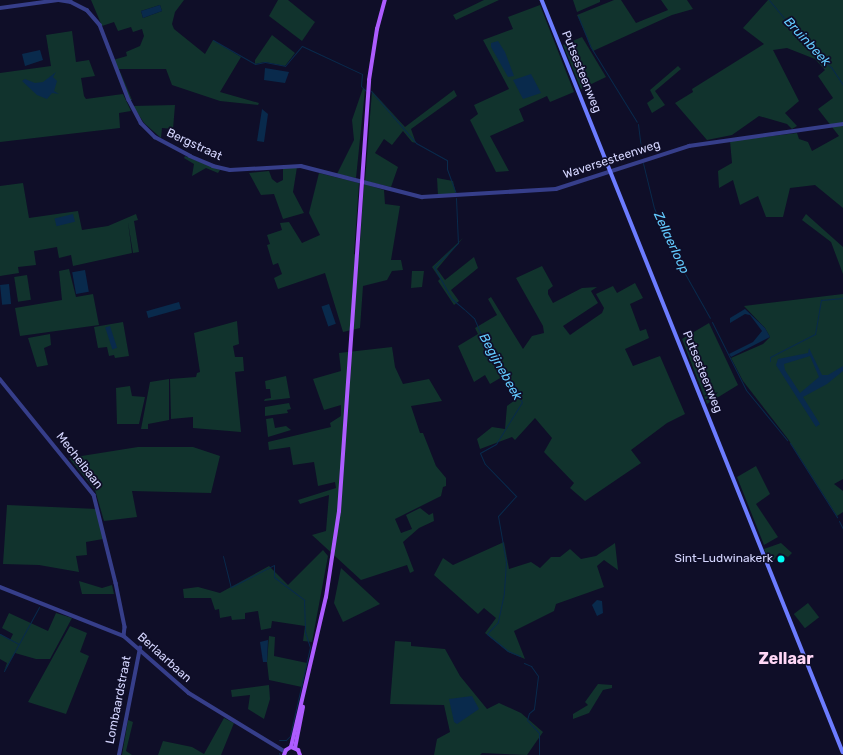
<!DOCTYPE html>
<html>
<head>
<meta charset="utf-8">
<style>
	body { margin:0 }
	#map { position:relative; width:843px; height:755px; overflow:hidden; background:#0f0e28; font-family:Rubik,sans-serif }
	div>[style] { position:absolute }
	.green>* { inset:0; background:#11332d; transform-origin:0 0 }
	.water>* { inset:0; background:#092a4c; transform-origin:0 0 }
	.stream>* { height:1px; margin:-0.5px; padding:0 0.5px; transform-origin:0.5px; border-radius:0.5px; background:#092a4c }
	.tertiary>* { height:3.5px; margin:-1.75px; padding:0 1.75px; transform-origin:1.75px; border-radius:1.75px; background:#363e8a }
	.secondary>* { height:3.5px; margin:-1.75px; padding:0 1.75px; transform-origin:1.75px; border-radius:1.75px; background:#6c7cff }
	.primary>* { height:4px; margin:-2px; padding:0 2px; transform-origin:2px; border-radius:2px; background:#ad5cff }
	.dots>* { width:11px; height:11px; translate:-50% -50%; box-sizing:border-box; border:2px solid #0f0e28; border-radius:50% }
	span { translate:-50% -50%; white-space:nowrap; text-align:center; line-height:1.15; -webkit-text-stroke:3.5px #0f0e28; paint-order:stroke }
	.street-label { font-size:12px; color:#d5d6ff }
	.poi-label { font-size:12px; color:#d5d6ff }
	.right { translate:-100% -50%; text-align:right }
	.water-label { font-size:13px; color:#63cbff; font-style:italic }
	.district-label { font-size:16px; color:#ffd7f6; font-weight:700 }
</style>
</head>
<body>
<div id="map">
	<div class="green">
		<i style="clip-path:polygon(evenodd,91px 0,184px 0,175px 12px,172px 24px,174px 29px,205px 54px,213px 40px,241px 57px,220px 92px,259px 103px,258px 105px,220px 101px,172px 85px,166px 69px,119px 69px,132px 100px,129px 101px,113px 60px,127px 56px,126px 52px,140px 46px,144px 36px,142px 29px,133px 32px,131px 27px,118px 31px,114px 22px,102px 26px,91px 0,160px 5px,162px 11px,143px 18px,141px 11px,160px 5px)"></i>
		<i style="clip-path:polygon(278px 0,288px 0,315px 22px,302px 41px,269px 16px)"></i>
		<i style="clip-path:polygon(484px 0,499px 0,456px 20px,453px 15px)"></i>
		<i style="clip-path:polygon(573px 0,600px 0,600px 2px,577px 12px)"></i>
		<i style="clip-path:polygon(614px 0,621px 0,636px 23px,668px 10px,661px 0,687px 0,693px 9px,672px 15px,593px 51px,577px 15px)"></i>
		<i style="clip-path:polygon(768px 0,843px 0,843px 208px,815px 185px,790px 188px,783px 217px,766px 217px,758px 196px,740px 205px,733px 180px,719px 188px,718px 171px,732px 163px,730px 141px,797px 133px,799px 139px,808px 142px,812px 151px,839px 136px,818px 109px,833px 98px,818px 76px,825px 70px,815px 59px,787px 48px,773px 50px,799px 101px,785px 113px,797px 126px,792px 129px,787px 124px,759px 116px,732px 135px,707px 140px,675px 103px,693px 92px,692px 89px,764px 44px,743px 28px)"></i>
		<i style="clip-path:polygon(540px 5px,574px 92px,550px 102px,547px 96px,519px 109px,524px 121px,490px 136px,509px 171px,496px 172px,470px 120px,478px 114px,474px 105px,509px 89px,483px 40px,513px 29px,508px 17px)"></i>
		<i style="clip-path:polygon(72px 31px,76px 62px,89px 60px,95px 76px,81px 78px,84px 96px,86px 99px,123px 94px,131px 111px,119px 113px,120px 128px,0 142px,0 73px,51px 66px,46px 35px)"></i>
		<i style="clip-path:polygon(272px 35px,295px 53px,285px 66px,265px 62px,255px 64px,255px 60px)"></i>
		<i style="clip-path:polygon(582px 37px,606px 77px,581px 89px,563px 45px)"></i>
		<i style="clip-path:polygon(678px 66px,681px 69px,655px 91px,665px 105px,652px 113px,647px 103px,654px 98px,650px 90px)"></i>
		<i style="clip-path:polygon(363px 88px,365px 90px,356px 178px,337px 174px,354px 140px,352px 120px)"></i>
		<i style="clip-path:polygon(454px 90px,457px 96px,411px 129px,416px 143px,412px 142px,403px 131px,392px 145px,384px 139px,375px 153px,398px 167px,391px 187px,365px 181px,372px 91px,405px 127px)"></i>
		<i style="clip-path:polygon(175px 105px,173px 129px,162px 128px,161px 138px,144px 123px,133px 106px)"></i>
		<i style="clip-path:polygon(185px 156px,220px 170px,218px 173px,206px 168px,192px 176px,194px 164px,184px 158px)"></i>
		<i style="clip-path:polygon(297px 167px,293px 192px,304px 213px,283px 219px,274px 194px,261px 195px,249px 173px,269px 171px,272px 179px,277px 183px,283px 180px,283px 168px)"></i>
		<i style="clip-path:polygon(319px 173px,359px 183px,354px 254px,359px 256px,364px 184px,384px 190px,385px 204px,400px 206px,391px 260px,401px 260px,403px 270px,392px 271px,387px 280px,363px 286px,360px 328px,343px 332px,325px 273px,278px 289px,274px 278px,282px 274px,278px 263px,273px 265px,267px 245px,270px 244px,267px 235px,282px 230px,280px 223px,289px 222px,302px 243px,320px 235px,309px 213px)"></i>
		<i style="clip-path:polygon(437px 178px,453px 181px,456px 194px,438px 195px)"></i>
		<i style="clip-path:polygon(23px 183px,29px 218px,78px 211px,82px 230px,108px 226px,136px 214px,138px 220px,134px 221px,139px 252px,133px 253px,128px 222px,132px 253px,73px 266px,71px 255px,59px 258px,57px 247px,34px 251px,36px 265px,18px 267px,19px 273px,0 276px,0 186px)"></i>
		<i style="clip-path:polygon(806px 214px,843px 247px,843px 274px,831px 242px,802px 220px)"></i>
		<i style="clip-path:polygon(463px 238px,437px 269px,445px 280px,474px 257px,478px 268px,451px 290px,459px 301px,454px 305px,438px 281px,440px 279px,432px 267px)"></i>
		<i style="clip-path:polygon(542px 266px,553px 286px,548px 290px,548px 294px,553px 303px,582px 288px,597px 287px,591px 291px,598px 303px,563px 326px,570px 335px,602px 313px,604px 308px,596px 294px,613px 286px,617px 293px,635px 283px,643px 298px,630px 304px,640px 331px,646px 329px,649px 338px,625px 349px,633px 366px,660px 356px,685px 414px,667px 423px,631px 450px,641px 463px,585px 501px,570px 488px,574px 483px,544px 452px,552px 438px,535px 418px,515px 440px,512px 437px,480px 449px,477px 439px,492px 427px,505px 429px,507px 406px,515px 400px,502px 377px,490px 384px,485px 375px,474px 382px,458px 346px,478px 334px,475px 328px,497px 315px,488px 299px,491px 297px,523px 349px,532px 336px,544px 333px,543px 326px,516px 278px)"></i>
		<i style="clip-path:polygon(69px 269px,76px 297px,93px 294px,99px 325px,20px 336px,15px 308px,62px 300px,59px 271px)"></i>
		<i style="clip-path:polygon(412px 271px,424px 271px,422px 287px,411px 288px)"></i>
		<i style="left:27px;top:275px;width:25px;height:13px;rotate:81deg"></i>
		<i style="clip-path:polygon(843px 294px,843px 479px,834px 484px,843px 491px,843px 512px,837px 516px,788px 439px,743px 381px,731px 358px,763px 344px,770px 337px,765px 328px,744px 306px)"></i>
		<i style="clip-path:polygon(237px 321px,239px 344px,233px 346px,235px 357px,243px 357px,244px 371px,235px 372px,241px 432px,193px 428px,193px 417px,171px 419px,170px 379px,196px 377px,197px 373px,200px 372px,194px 333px)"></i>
		<i style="clip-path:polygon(123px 322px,129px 356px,115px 358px,114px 355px,109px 356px,107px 347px,98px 348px,94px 327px)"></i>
		<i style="clip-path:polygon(709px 323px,738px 385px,707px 404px,682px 339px)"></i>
		<i style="clip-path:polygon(50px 334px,51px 345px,44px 348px,48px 365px,37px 367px,28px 338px)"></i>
		<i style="clip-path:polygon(392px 347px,395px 367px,403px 384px,429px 379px,442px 401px,411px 406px,420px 433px,423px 433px,436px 466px,446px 478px,446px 486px,443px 487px,441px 496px,395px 519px,401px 533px,412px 529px,406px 515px,420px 508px,429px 515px,433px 513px,434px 521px,419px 528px,403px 542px,414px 571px,410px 573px,407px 565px,361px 580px,312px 535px,326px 531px,329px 495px,300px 504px,298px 500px,336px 488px,335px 482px,318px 486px,314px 462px,293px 465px,290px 447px,269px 450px,268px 442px,331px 427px,330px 423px,341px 416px,341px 405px,324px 410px,313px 379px,341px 371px,339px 353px)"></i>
		<i style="clip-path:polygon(286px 376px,290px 398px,264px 401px,265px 399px,271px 398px,270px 389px,266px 389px,265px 381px)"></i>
		<i style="clip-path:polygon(169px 379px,169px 420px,148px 424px,148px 429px,141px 429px,150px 382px)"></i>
		<i style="clip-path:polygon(130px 386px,132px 396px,145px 397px,139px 424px,117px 424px,116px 388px)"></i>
		<i style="clip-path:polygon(289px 403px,291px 409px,287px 410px,288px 413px,265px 416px,265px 407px)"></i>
		<i style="clip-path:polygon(273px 418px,275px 428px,286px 426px,291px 430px,268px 437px,266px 419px)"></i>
		<i style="clip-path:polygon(138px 447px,193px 447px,220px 456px,211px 493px,132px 491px,137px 517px,104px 521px,95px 490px,69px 458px)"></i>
		<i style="clip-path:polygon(756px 466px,770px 494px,756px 504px,778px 537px,764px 545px,737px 477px)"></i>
		<i style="clip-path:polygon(7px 505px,97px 509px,103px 539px,86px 542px,87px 555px,76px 556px,79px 572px,39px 565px,3px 564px)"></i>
		<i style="clip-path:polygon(504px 542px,509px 569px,531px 562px,540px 568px,551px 557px,560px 557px,570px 549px,581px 559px,596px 556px,615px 543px,618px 570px,604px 560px,597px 566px,604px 587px,556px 604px,554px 611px,514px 631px,525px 659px,508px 652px,485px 633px,496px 618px,484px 608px,478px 614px,434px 575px,443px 558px,453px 565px)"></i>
		<i style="clip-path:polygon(781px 543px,792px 553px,788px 557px,779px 553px,771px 564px,764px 549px)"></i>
		<i style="clip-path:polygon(323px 550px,328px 556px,312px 642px,303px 641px,305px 626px,272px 621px,271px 628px,261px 630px,258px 611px,245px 613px,245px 619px,232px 620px,231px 616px,220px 618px,219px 609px,215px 610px,211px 598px,184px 598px,183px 589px,198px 587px,220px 593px,269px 566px,288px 585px)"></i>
		<i style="clip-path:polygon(341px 568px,380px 604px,343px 622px,334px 603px)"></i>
		<i style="clip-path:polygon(79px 581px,102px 588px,112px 585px,114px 594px,82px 594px)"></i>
		<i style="left:808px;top:603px;width:18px;height:18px;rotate:52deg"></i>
		<i style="clip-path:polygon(9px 613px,48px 631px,56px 613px,72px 618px,50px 659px,36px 659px,15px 653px,4px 671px,7px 663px,0 659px,0 634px,10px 640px,13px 634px,2px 628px)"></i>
		<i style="clip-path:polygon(70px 626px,87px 633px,80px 652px,89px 656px,66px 714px,28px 702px)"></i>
		<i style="clip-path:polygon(269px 636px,275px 637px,274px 656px,307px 663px,302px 687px,269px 680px,267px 662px)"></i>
		<i style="clip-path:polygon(395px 641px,411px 642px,411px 646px,445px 649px,460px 676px,487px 709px,499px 703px,521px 713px,543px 732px,527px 755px,482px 753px,480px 755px,434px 755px,437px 739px,450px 732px,444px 705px,390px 704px)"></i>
		<i style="clip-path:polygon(598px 684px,612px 685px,612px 688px,603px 690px,589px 713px,573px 719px,573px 714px,588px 705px,585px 702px)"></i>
		<i style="clip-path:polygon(269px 685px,270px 699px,264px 719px,248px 709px,250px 695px,232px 697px,231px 690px)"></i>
		<i style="clip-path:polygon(224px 718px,234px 723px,221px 755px,158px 755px,163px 741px,192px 747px,204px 754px)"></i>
		<i style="clip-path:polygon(128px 720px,133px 722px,126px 751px,132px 755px,122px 755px)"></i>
	</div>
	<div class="water">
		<i style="clip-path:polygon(160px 5px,162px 11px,143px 18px,141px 11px)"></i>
		<i style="clip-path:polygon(498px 41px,505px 52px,514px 76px,508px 77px,491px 47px,491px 43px)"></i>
		<i style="clip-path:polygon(40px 50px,43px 60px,25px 66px,22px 54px)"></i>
		<i style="clip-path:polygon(265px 68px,289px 72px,285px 83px,264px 80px)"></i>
		<i style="clip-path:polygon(56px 72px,53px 77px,57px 81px,54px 91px,59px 94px,52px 93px,47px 99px,37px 95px,22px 81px,25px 79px,35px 83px,43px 82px)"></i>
		<i style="clip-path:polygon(531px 74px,541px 93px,523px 99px,513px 80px)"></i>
		<i style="clip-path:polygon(262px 109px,268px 114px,264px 142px,257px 141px)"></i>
		<i style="left:73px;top:214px;width:8px;height:19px;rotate:76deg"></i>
		<i style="left:85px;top:270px;width:22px;height:13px;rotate:80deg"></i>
		<i style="left:9px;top:284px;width:20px;height:9px;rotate:84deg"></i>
		<i style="left:179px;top:302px;width:7px;height:34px;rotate:74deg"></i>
		<i style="left:329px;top:304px;width:21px;height:8px;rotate:71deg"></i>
		<i style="clip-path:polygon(745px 309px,765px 328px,770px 337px,731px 357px,729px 354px,753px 342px,762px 331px,750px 315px,745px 314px,730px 323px,730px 318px)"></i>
		<i style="left:110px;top:326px;width:23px;height:5px;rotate:72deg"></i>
		<i style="clip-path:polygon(evenodd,809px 348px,822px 375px,828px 375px,843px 366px,843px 371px,827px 384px,803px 397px,820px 424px,816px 427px,776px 365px,778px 359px,808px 353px,809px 348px,810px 356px,819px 377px,800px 393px,785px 370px,784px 364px,810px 356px)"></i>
		<i style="clip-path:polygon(597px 600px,602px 601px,603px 613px,597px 616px,592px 605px)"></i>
		<i style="clip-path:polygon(268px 640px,267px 662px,263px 662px,260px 642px)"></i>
		<i style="clip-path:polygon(472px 696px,479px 709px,457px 724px,454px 722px,449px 699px)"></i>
	</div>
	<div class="stream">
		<i style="left:769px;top:0;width:64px;rotate:50.1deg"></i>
		<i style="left:810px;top:49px;width:28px;rotate:41deg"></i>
		<i style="left:831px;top:67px;width:22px;rotate:56deg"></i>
		<i style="left:578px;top:16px;width:32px;rotate:68deg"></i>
		<i style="left:590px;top:46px;width:89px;rotate:58.3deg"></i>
		<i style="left:213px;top:40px;width:48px;rotate:29.7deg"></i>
		<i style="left:255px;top:64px;width:10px;rotate:-11deg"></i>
		<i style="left:265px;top:62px;width:20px;rotate:11deg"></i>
		<i style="left:285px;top:66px;width:26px;rotate:-50deg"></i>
		<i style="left:302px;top:46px;width:66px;rotate:25deg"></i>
		<i style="left:362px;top:74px;width:12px;rotate:95deg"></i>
		<i style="left:361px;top:86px;width:7px;rotate:45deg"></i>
		<i style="left:371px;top:91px;width:69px;rotate:49.1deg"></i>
		<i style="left:416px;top:143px;width:35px;rotate:29deg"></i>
		<i style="left:447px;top:160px;width:9px;rotate:90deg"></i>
		<i style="left:447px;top:169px;width:27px;rotate:70deg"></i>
		<i style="left:638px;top:124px;width:32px;rotate:83deg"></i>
		<i style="left:643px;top:163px;width:46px;rotate:76.3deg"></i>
		<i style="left:654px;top:208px;width:52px;rotate:66.4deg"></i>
		<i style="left:675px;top:256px;width:71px;rotate:60.6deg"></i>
		<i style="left:456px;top:198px;width:45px;rotate:87.5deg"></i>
		<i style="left:458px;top:243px;width:34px;rotate:135deg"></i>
		<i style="left:434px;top:267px;width:37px;rotate:61deg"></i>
		<i style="left:452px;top:299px;width:16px;rotate:40deg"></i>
		<i style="left:465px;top:310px;width:12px;rotate:42deg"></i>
		<i style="left:474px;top:318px;width:23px;rotate:67deg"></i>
		<i style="left:483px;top:339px;width:74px;rotate:58.2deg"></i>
		<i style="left:522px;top:402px;width:49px;rotate:121.8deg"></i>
		<i style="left:496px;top:444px;width:18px;rotate:151deg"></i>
		<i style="left:480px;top:453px;width:12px;rotate:66deg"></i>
		<i style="left:485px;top:464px;width:45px;rotate:45.9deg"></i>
		<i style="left:516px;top:496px;width:27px;rotate:132deg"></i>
		<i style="left:498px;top:516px;width:47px;rotate:80.1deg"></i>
		<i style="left:506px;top:562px;width:31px;rotate:94deg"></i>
		<i style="left:504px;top:593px;width:30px;rotate:102deg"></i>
		<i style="left:498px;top:622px;width:16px;rotate:133deg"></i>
		<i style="left:487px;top:634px;width:27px;rotate:39deg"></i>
		<i style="left:508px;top:651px;width:13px;rotate:23deg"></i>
		<i style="left:712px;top:322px;width:76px;rotate:63.4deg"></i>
		<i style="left:746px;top:390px;width:65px;rotate:50.6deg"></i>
		<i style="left:770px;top:361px;width:4px;rotate:-90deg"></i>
		<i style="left:770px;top:357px;width:51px;rotate:-27.1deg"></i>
		<i style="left:815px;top:334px;width:35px;rotate:-80deg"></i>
		<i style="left:821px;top:300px;width:22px;rotate:-5deg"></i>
		<i style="left:790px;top:443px;width:88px;rotate:57.6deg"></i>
		<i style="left:839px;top:521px;width:9px;rotate:63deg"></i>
		<i style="left:223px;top:556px;width:32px;rotate:76deg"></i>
		<i style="left:231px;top:587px;width:48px;rotate:-27.1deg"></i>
		<i style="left:274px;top:565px;width:12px;rotate:90deg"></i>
		<i style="left:274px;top:577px;width:38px;rotate:37deg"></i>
		<i style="left:304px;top:600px;width:32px;rotate:88deg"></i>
		<i style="left:305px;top:632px;width:16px;rotate:72deg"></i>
		<i style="left:310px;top:647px;width:91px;rotate:102.7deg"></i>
		<i style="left:290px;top:736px;width:6px;rotate:135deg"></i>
		<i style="left:286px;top:740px;width:7px;rotate:180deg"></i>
		<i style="left:0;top:634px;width:21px;rotate:28deg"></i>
		<i style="left:524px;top:663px;width:8px;rotate:23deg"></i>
		<i style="left:531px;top:666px;width:12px;rotate:55deg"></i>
		<i style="left:538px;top:676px;width:33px;rotate:97deg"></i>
		<i style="left:534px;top:709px;width:6px;rotate:141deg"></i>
		<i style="left:529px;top:713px;width:7px;rotate:106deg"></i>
		<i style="left:527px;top:720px;width:18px;rotate:47deg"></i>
		<i style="left:539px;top:733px;width:22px;rotate:90deg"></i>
		<i style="left:4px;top:671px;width:73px;rotate:-61.3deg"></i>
		<i style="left:279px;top:753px;width:2px;rotate:63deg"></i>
	</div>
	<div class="tertiary">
		<i style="left:0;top:8px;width:60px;rotate:-7.7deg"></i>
		<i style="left:59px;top:0;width:12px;rotate:9deg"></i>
		<i style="left:71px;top:2px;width:18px;rotate:27deg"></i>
		<i style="left:87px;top:10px;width:20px;rotate:49deg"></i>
		<i style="left:100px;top:25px;width:80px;rotate:68.9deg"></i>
		<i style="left:129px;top:100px;width:26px;rotate:62deg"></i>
		<i style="left:141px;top:123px;width:20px;rotate:45deg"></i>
		<i style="left:155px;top:137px;width:40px;rotate:28deg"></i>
		<i style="left:190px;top:156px;width:25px;rotate:23deg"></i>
		<i style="left:213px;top:166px;width:17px;rotate:13deg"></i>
		<i style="left:230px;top:170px;width:71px;rotate:-3.2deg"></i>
		<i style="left:301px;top:166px;width:125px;rotate:14.4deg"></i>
		<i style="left:422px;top:197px;width:134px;rotate:-3.4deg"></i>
		<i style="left:556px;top:189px;width:140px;rotate:-17.9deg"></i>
		<i style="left:689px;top:146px;width:156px;rotate:-8.1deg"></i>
		<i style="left:0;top:379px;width:149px;rotate:51deg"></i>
		<i style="left:94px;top:495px;width:91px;rotate:76deg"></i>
		<i style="left:116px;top:583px;width:45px;rotate:78.4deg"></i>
		<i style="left:125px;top:627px;width:9px;rotate:96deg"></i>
		<i style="left:0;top:587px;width:133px;rotate:21.6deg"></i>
		<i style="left:124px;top:636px;width:86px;rotate:41.2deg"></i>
		<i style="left:189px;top:693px;width:111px;rotate:31.4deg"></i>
		<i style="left:119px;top:755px;width:109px;rotate:-78.9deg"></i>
	</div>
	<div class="secondary">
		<i style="left:542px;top:0;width:810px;rotate:68.19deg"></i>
	</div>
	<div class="primary">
		<i style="left:291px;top:747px;width:154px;rotate:-76.9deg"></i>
		<i style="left:326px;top:597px;width:87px;rotate:-81.4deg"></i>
		<i style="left:339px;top:511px;width:432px;rotate:-86deg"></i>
		<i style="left:369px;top:80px;width:52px;rotate:-81.1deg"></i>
		<i style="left:377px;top:29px;width:30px;rotate:-75deg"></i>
		<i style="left:295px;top:748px;width:42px;rotate:-79deg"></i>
		<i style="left:284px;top:755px;width:5px;rotate:-68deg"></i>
		<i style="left:286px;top:750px;width:6px;rotate:-31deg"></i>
		<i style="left:291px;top:747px;width:8px;rotate:23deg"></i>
		<i style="left:298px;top:750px;width:5px;rotate:68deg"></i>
	</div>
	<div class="dots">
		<i style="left:781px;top:559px;background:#01fff7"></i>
	</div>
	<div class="street-label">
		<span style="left:581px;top:72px;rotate:68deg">Putsesteenweg</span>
		<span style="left:194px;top:145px;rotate:25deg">Bergstraat</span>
		<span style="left:612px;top:160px;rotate:-18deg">Waversesteenweg</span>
		<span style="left:702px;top:372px;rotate:68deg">Putsesteenweg</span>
		<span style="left:79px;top:461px;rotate:52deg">Mechelbaan</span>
		<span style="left:164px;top:658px;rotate:42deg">Berlaarbaan</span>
		<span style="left:119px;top:700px;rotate:-79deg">Lombaardstraat</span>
	</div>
	<div class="poi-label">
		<span class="right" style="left:773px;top:559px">Sint-Ludwinakerk</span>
	</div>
	<div class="water-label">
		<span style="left:807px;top:42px;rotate:47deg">Bruinbeek</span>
		<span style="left:671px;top:243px;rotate:65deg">Zellaerloop</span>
		<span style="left:500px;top:367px;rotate:61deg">Begijnebeek</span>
	</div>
	<div class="district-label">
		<span style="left:786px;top:659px">Zellaar</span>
	</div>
</div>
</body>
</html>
